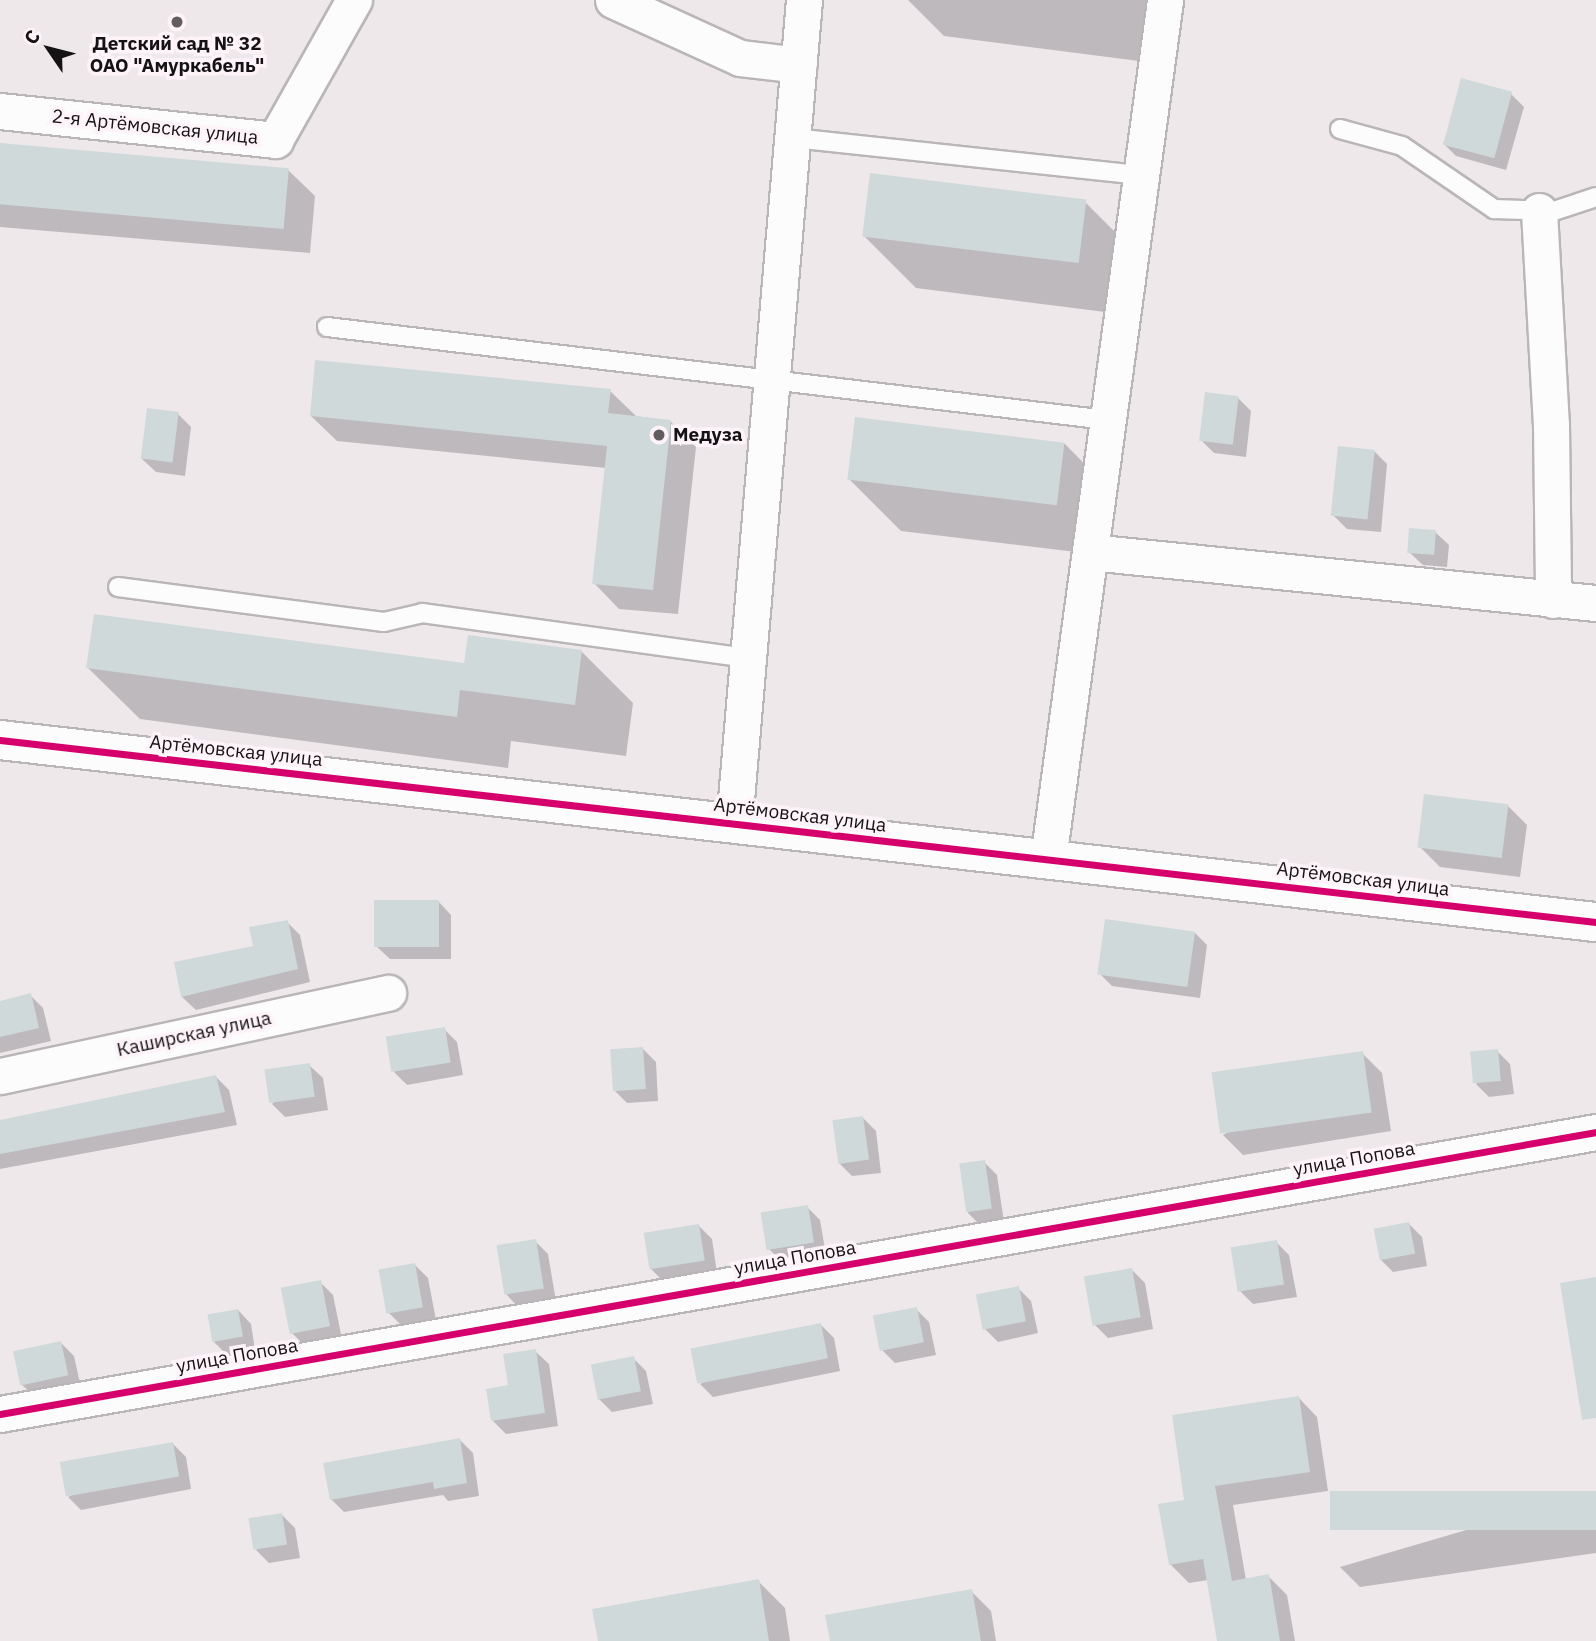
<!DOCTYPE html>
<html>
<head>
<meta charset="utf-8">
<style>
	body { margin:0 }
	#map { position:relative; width:1596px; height:1641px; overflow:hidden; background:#eee8eb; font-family:"IBM Plex Sans",sans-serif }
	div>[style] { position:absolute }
	.shadow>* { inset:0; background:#0003 }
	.building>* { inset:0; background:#d0d9d9; transform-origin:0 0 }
	.roads { filter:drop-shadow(2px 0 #bab5b7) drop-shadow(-2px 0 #bab5b7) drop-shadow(0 2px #bab5b7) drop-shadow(0 -2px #bab5b7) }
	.service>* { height:18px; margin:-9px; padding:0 9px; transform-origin:9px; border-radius:9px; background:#fcfcfc }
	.minor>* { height:35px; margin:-17.5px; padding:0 17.5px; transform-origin:17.5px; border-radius:17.5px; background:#fcfcfc }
	.tertiary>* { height:38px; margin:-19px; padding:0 19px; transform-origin:19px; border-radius:19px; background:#fcfcfc }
	.cycleway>* { height:7px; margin:-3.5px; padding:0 3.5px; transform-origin:3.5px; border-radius:3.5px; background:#d6006c }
	.dots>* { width:19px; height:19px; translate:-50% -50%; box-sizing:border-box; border:4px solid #fdf3f8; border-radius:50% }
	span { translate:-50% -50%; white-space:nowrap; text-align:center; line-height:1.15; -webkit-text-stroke:7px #fdf3f8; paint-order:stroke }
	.poi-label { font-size:19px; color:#151214; font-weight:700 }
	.left { translate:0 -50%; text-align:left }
	.street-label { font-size:19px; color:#151214 }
	.north { position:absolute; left:14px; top:14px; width:70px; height:70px; -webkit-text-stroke:5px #fdf3f8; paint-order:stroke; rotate:305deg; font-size:19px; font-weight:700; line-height:28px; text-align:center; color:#151214 }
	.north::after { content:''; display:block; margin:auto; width:24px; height:32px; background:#151214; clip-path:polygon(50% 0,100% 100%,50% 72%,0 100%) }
</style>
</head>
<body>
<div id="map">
	<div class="shadow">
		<i style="clip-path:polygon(908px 0,1162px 0,1162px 64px,944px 36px)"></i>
		<i style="clip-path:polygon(1511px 94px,1524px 107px,1506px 170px,1456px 156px,1443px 143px)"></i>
		<i style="clip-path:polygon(0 145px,288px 170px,315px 196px,310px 253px,0 227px)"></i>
		<i style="clip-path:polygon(1085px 202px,1137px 254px,1129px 315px,916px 288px,864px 236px)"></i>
		<i style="clip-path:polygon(610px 391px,636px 416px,670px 421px,696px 447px,678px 614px,619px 609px,594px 583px,606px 468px,337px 441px,311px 416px)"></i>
		<i style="clip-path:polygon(1238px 398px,1251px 411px,1246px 457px,1214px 453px,1201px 440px)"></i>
		<i style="clip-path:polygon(178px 414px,191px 427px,185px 476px,156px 472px,142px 459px)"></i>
		<i style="clip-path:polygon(1065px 444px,1116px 496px,1109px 556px,901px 531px,849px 479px)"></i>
		<i style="clip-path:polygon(1374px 451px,1387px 464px,1381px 532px,1347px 529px,1334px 516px)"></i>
		<i style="clip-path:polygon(1435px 532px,1449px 545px,1447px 567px,1423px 565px,1409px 552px)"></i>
		<i style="clip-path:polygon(581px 651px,633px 703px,626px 756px,511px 741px,508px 768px,140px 719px,88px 668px,465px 665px)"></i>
		<i style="clip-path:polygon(1507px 805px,1527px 825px,1520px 877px,1440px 867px,1420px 847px)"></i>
		<i style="clip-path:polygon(438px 901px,451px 915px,451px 959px,390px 959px,376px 946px)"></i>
		<i style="clip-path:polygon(287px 922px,300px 935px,310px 982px,196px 1010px,182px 997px)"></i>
		<i style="clip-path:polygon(1194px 932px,1207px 945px,1200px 998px,1112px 986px,1099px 973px)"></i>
		<i style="clip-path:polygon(30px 995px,43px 1008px,51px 1041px,0 1053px,0 1002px)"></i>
		<i style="clip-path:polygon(444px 1029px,457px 1042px,463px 1075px,407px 1085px,394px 1072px)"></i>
		<i style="clip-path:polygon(643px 1049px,656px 1062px,658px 1101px,627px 1103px,614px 1090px)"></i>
		<i style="clip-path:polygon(1497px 1051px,1510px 1064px,1514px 1094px,1489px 1097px,1476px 1084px)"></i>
		<i style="clip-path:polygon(1362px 1053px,1382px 1073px,1391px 1131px,1243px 1155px,1223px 1135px)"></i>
		<i style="clip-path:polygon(309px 1065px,323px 1078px,328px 1110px,285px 1117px,272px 1104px)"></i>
		<i style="clip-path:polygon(216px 1077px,229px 1090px,237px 1125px,0 1169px,0 1122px)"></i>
		<i style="clip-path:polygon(863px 1118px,876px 1131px,881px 1173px,852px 1176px,839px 1163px)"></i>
		<i style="clip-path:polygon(984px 1162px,997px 1175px,1004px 1222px,981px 1226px,968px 1213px)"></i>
		<i style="clip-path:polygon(807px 1207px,820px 1220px,826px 1255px,782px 1262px,769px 1249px)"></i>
		<i style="clip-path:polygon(1409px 1224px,1422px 1237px,1427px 1266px,1393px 1272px,1380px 1259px)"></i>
		<i style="clip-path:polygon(699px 1226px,712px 1239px,717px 1273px,664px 1282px,651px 1269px)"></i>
		<i style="clip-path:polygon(535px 1241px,548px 1254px,556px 1301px,519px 1308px,506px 1294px)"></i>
		<i style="clip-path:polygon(1276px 1242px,1289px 1255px,1297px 1297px,1253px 1304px,1240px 1291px)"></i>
		<i style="clip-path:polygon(415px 1265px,428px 1278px,436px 1320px,402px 1326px,389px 1313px)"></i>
		<i style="clip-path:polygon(1132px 1270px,1145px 1283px,1153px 1329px,1108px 1338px,1095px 1325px)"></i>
		<i style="clip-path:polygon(320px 1282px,333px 1295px,342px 1339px,305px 1346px,292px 1333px)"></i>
		<i style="clip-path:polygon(1018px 1288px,1031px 1301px,1038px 1333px,998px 1342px,985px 1329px)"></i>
		<i style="clip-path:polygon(916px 1309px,929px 1322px,936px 1355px,895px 1363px,882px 1350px)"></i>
		<i style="clip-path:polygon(238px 1310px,251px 1324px,255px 1350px,227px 1355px,214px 1342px)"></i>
		<i style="clip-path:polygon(821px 1325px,834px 1338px,840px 1371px,713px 1397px,700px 1384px)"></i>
		<i style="clip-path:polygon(61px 1343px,74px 1356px,81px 1388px,35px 1397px,21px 1384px)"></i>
		<i style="clip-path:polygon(535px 1351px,549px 1364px,558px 1426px,506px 1434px,493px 1421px)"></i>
		<i style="clip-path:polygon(633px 1358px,646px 1371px,653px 1404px,612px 1412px,599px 1399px)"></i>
		<i style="clip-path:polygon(1299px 1398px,1317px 1417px,1328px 1491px,1233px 1505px,1246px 1580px,1268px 1576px,1287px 1595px,1295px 1641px,1219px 1641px,1208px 1580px,1189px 1583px,1170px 1564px,1186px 1501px)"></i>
		<i style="clip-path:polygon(460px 1440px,473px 1453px,479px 1496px,448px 1501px,443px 1495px,344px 1512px,331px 1499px)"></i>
		<i style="clip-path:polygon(173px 1444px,186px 1457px,191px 1489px,81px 1510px,68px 1497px)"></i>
		<i style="clip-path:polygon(1596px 1492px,1596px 1553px,1360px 1587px,1340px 1567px)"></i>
		<i style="clip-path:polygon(281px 1514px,295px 1528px,300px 1558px,269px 1563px,256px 1550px)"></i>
		<i style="clip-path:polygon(758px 1581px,785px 1608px,790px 1641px,599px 1641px)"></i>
		<i style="clip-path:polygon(971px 1591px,991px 1611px,996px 1641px,832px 1641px)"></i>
	</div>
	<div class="building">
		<i style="left:1461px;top:78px;width:53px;height:69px;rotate:15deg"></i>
		<i style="left:0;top:143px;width:290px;height:61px;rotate:5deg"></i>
		<i style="left:870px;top:173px;width:218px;height:64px;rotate:7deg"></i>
		<i style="clip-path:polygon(315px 360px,611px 389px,608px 413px,671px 420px,653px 590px,592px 584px,607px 446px,310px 416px)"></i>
		<i style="left:1205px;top:392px;width:34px;height:49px;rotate:7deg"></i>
		<i style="left:147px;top:408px;width:32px;height:51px;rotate:7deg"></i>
		<i style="left:855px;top:417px;width:211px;height:63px;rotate:7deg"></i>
		<i style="left:1338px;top:446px;width:37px;height:70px;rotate:6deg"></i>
		<i style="left:1409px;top:528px;width:27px;height:25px;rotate:4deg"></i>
		<i style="clip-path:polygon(94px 614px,464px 663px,468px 635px,582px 650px,575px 705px,460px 690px,457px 717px,86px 668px)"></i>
		<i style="left:1424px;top:794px;width:85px;height:54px;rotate:7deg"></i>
		<i style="left:374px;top:900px;width:65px;height:47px"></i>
		<i style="left:1105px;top:919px;width:91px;height:56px;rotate:8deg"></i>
		<i style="clip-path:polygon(288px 920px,298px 969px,181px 997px,174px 962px,253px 946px,249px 927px)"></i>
		<i style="clip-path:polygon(31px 993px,39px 1028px,0 1037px,0 1001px)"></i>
		<i style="left:445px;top:1027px;width:36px;height:60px;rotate:81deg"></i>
		<i style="left:643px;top:1047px;width:42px;height:33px;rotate:86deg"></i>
		<i style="left:1498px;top:1049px;width:32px;height:28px;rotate:85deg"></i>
		<i style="left:1363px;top:1051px;width:62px;height:153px;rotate:82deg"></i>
		<i style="left:310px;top:1063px;width:34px;height:46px;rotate:82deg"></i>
		<i style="clip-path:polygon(216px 1075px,225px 1112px,0 1154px,0 1120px)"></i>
		<i style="left:863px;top:1116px;width:44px;height:31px;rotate:82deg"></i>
		<i style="left:985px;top:1160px;width:49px;height:26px;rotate:82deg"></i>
		<i style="left:808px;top:1205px;width:38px;height:48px;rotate:81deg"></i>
		<i style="left:1409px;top:1222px;width:32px;height:36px;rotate:79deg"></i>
		<i style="left:699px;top:1224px;width:37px;height:56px;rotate:81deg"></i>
		<i style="left:536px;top:1239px;width:50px;height:40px;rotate:81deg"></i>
		<i style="left:1277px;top:1240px;width:45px;height:47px;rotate:81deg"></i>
		<i style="left:415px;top:1263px;width:45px;height:37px;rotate:80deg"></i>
		<i style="left:1132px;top:1268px;width:50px;height:49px;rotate:80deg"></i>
		<i style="clip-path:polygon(1596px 1277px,1596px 1418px,1582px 1420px,1560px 1283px)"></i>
		<i style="left:321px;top:1280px;width:47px;height:41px;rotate:79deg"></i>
		<i style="left:1019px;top:1286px;width:36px;height:44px;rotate:79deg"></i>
		<i style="left:917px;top:1307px;width:36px;height:45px;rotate:79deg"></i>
		<i style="left:238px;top:1309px;width:28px;height:31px;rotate:80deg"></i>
		<i style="left:821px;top:1323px;width:36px;height:133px;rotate:79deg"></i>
		<i style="left:61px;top:1341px;width:35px;height:49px;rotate:78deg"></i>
		<i style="clip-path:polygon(536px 1349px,545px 1413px,491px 1421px,486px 1389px,508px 1385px,503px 1354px)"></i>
		<i style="left:634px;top:1356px;width:36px;height:44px;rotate:79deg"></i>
		<i style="clip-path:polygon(1299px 1396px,1310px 1472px,1215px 1486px,1232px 1581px,1269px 1574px,1280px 1641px,1217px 1641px,1203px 1559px,1169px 1565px,1158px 1504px,1184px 1500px,1172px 1415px)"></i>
		<i style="clip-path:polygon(460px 1438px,467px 1483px,434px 1489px,433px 1482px,330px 1500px,323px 1463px)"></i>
		<i style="left:173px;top:1442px;width:35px;height:115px;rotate:80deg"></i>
		<i style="left:1596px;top:1491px;width:39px;height:266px;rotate:90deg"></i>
		<i style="left:282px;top:1513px;width:32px;height:34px;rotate:81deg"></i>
		<i style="clip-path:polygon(759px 1579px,769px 1641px,598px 1641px,592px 1609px)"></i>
		<i style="clip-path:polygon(972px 1589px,981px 1641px,830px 1641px,825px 1615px)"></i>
	</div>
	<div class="roads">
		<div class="service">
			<i style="left:1340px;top:129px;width:64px;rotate:15.3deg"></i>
			<i style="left:1402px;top:146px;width:112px;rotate:34.4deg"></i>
			<i style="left:1494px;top:209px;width:60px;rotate:1.9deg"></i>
			<i style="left:1554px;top:211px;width:44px;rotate:-18.4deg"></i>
			<i style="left:793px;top:138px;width:350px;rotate:6.1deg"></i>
			<i style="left:327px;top:327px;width:786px;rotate:6.8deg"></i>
			<i style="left:118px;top:587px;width:268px;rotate:7.5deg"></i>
			<i style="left:384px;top:622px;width:39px;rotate:-13deg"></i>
			<i style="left:422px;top:613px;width:329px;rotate:7.9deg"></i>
		</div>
		<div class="minor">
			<i style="left:613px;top:0;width:140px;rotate:24.5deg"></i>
			<i style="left:740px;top:58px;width:59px;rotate:6.8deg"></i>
			<i style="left:0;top:111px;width:277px;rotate:6deg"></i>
			<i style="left:275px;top:140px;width:161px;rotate:-60.6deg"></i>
			<i style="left:1539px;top:211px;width:214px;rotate:86.8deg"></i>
			<i style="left:1551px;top:425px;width:175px;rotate:89.3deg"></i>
			<i style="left:1090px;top:552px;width:509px;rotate:5.76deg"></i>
			<i style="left:734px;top:823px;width:826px;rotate:-85.14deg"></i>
			<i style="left:1048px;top:859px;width:867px;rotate:-82.24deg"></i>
			<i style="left:0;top:1076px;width:397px;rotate:-12.1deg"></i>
			<i style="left:0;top:1414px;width:1621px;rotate:-10.02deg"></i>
		</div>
		<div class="tertiary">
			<i style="left:0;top:740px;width:1606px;rotate:6.51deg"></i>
		</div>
	</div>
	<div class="cycleway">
		<i style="left:0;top:740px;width:1606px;rotate:6.51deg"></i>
		<i style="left:0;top:1414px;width:1621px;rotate:-10.02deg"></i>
	</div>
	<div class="dots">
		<i style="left:177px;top:22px;background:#615d5f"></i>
		<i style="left:659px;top:435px;background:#615d5f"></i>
	</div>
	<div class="poi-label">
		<span style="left:177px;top:55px">Детский сад № 32<br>ОАО "Амуркабель"</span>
		<span class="left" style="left:673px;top:435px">Медуза</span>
	</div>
	<div class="street-label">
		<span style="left:155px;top:127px;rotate:6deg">2-я Артёмовская улица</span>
		<span style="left:236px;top:751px;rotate:6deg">Артёмовская улица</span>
		<span style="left:800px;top:815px;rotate:7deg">Артёмовская улица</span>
		<span style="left:1363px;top:879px;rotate:7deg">Артёмовская улица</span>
		<span style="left:194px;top:1034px;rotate:-12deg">Каширская улица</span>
		<span style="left:1354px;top:1159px;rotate:-10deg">улица Попова</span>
		<span style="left:795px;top:1258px;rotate:-10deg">улица Попова</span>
		<span style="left:237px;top:1356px;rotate:-10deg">улица Попова</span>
	</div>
	<div class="north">С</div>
</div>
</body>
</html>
